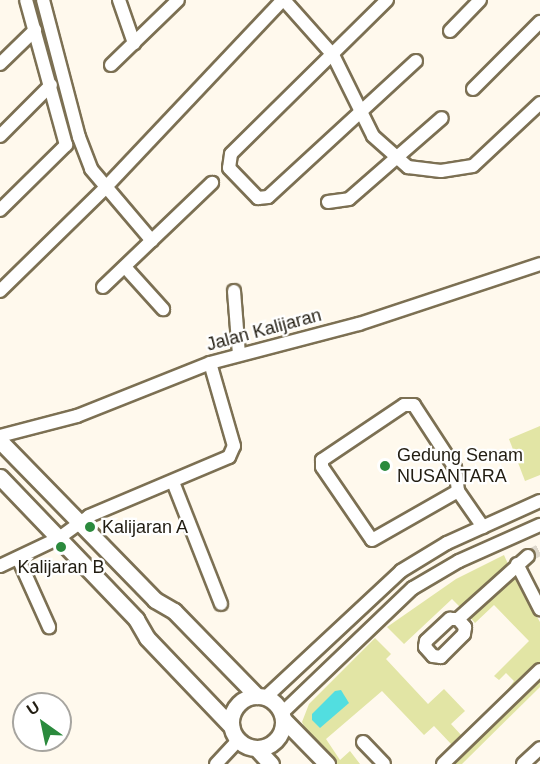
<!DOCTYPE html>
<html>
<head>
<meta charset="utf-8">
<style>
	body { margin:0 }
	#map { position:relative; width:540px; height:764px; overflow:hidden; background:#fff9ed; font-family:Arial,sans-serif }
	div>[style] { position:absolute }
	.green>* { inset:0; background:#e2e5a5 }
	.water>* { inset:0; background:#52dee0 }
	.minor-tunnel>* { height:12px; margin-top:-6px; transform-origin:0; background:repeating-linear-gradient(90deg,#ded8cc 0 12px,transparent 0 18px) }
	.roads { filter:drop-shadow(2px 0 #7c7053) drop-shadow(-2px 0 #7c7053) drop-shadow(0 2px #7c7053) drop-shadow(0 -2px #7c7053) }
	.minor>* { height:12px; margin:-6px; padding:0 6px; transform-origin:6px; border-radius:6px; background:#fff }
	.major>* { height:15px; margin:-7.5px; padding:0 7.5px; transform-origin:7.5px; border-radius:7.5px; background:#fff }
	.major>.ring { margin:-7.5px; padding:0; box-sizing:content-box; background:none; border:15px solid #fff; border-radius:50% }
	.dots>* { width:16px; height:16px; translate:-50% -50%; box-sizing:border-box; border:3px solid #fff; border-radius:50% }
	span { translate:-50% -50%; white-space:nowrap; text-align:center; line-height:1.15; -webkit-text-stroke:4.5px #fff; paint-order:stroke }
	.street-label { font-size:18px; color:#221d12 }
	.poi-label { font-size:18px; color:#221d12 }
	.left { translate:0 -50%; text-align:left }
	.north { position:absolute; left:12px; top:692px; width:60px; height:60px; box-sizing:border-box; background:#fff; border:2px solid #a7a5a0; border-radius:50%; rotate:327deg; font-size:16px; font-weight:700; line-height:24px; text-align:center; color:#221d12 }
	.north::after { content:''; display:block; margin:auto; width:21px; height:27px; background:#2b8a3d; clip-path:polygon(50% 0,100% 100%,50% 72%,0 100%) }
</style>
</head>
<body>
<div id="map">
	<div class="green">
		<i style="clip-path:polygon(540px 426px,540px 475px,525px 481px,509px 439px)"></i>
		<i style="clip-path:polygon(504px 555px,508px 564px,462px 609px,452px 599px,404px 644px,387px 627px,456px 579px)"></i>
		<i style="clip-path:polygon(512px 573px,540px 622px,540px 662px,505px 693px,514px 681px,506px 673px,499px 680px,494px 676px,529px 641px,494px 605px,475px 623px,468px 615px)"></i>
		<i style="clip-path:polygon(375px 638px,391px 654px,386px 659px,428px 704px,444px 689px,465px 711px,451px 724px,462px 736px,452px 745px,434px 726px,424px 735px,382px 691px,326px 739px,340px 760px,350px 751px,360px 764px,337px 764px,307px 732px,302px 722px,309px 704px)"></i>
		<i style="clip-path:polygon(540px 676px,540px 687px,462px 764px,447px 764px)"></i>
	</div>
	<div class="water">
		<i style="clip-path:polygon(341px 690px,349px 703px,320px 728px,312px 720px,312px 714px,335px 691px)"></i>
	</div>
	<div class="minor-tunnel">
		<i style="left:528px;top:556px;width:13px;rotate:-27deg"></i>
	</div>
	<div class="roads">
		<div class="minor">
			<i style="left:43px;top:0;width:142px;rotate:75.3deg"></i>
			<i style="left:79px;top:137px;width:34px;rotate:69deg"></i>
			<i style="left:91px;top:169px;width:94px;rotate:49.7deg"></i>
			<i style="left:119px;top:0;width:46px;rotate:70.8deg"></i>
			<i style="left:284px;top:0;width:74px;rotate:48.3deg"></i>
			<i style="left:333px;top:55px;width:90px;rotate:63.7deg"></i>
			<i style="left:373px;top:136px;width:47px;rotate:41.5deg"></i>
			<i style="left:408px;top:167px;width:33px;rotate:7deg"></i>
			<i style="left:441px;top:171px;width:32px;rotate:-9deg"></i>
			<i style="left:473px;top:166px;width:92px;rotate:-43.2deg"></i>
			<i style="left:387px;top:0;width:219px;rotate:135.4deg"></i>
			<i style="left:231px;top:154px;width:14px;rotate:98deg"></i>
			<i style="left:229px;top:168px;width:42px;rotate:46deg"></i>
			<i style="left:258px;top:198px;width:10px;rotate:-6deg"></i>
			<i style="left:268px;top:197px;width:201px;rotate:-42.6deg"></i>
			<i style="left:450px;top:31px;width:43px;rotate:-45.9deg"></i>
			<i style="left:0;top:64px;width:49px;rotate:-44.2deg"></i>
			<i style="left:111px;top:65px;width:93px;rotate:-44.1deg"></i>
			<i style="left:473px;top:89px;width:95px;rotate:-45deg"></i>
			<i style="left:0;top:136px;width:72px;rotate:-45deg"></i>
			<i style="left:328px;top:202px;width:21px;rotate:-8deg"></i>
			<i style="left:349px;top:199px;width:123px;rotate:-41.1deg"></i>
			<i style="left:0;top:210px;width:93px;rotate:-44.6deg"></i>
			<i style="left:66px;top:145px;width:150px;rotate:-105.4deg"></i>
			<i style="left:125px;top:267px;width:57px;rotate:47.9deg"></i>
			<i style="left:103px;top:287px;width:151px;rotate:-43.7deg"></i>
			<i style="left:0;top:291px;width:146px;rotate:-44.4deg"></i>
			<i style="left:104px;top:189px;width:260px;rotate:-46.6deg"></i>
			<i style="left:234px;top:291px;width:63px;rotate:85.5deg"></i>
			<i style="left:0;top:436px;width:80px;rotate:-14.6deg"></i>
			<i style="left:77px;top:416px;width:143px;rotate:-21.7deg"></i>
			<i style="left:210px;top:363px;width:154px;rotate:-14.7deg"></i>
			<i style="left:359px;top:324px;width:191px;rotate:-18.3deg"></i>
			<i style="left:173px;top:482px;width:131px;rotate:68.5deg"></i>
			<i style="left:458px;top:491px;width:23px;rotate:-97deg"></i>
			<i style="left:455px;top:468px;width:75px;rotate:-123.1deg"></i>
			<i style="left:414px;top:405px;width:10px;rotate:180deg"></i>
			<i style="left:404px;top:405px;width:99px;rotate:146.1deg"></i>
			<i style="left:322px;top:460px;width:7px;rotate:90deg"></i>
			<i style="left:322px;top:467px;width:88px;rotate:55.6deg"></i>
			<i style="left:372px;top:540px;width:99px;rotate:-29.7deg"></i>
			<i style="left:458px;top:491px;width:44px;rotate:55.2deg"></i>
			<i style="left:18px;top:558px;width:76px;rotate:65.8deg"></i>
			<i style="left:517px;top:564px;width:51px;rotate:62.9deg"></i>
			<i style="left:0;top:566px;width:65px;rotate:-25.4deg"></i>
			<i style="left:59px;top:538px;width:37px;rotate:-36deg"></i>
			<i style="left:89px;top:516px;width:152px;rotate:-22.9deg"></i>
			<i style="left:229px;top:457px;width:12px;rotate:-66deg"></i>
			<i style="left:234px;top:446px;width:86px;rotate:-106.1deg"></i>
			<i style="left:458px;top:619px;width:11px;rotate:49deg"></i>
			<i style="left:465px;top:627px;width:7px;rotate:98deg"></i>
			<i style="left:464px;top:634px;width:33px;rotate:135deg"></i>
			<i style="left:441px;top:657px;width:8px;rotate:-173deg"></i>
			<i style="left:433px;top:656px;width:12px;rotate:-132deg"></i>
			<i style="left:425px;top:647px;width:6px;rotate:-81deg"></i>
			<i style="left:426px;top:641px;width:33px;rotate:-43deg"></i>
			<i style="left:450px;top:619px;width:8px"></i>
			<i style="left:458px;top:619px;width:94px;rotate:-42deg"></i>
			<i style="left:266px;top:697px;width:185px;rotate:-43deg"></i>
			<i style="left:401px;top:571px;width:54px;rotate:-31.3deg"></i>
			<i style="left:447px;top:543px;width:102px;rotate:-24.3deg"></i>
			<i style="left:282px;top:713px;width:181px;rotate:-43.7deg"></i>
			<i style="left:413px;top:588px;width:53px;rotate:-30.4deg"></i>
			<i style="left:459px;top:561px;width:89px;rotate:-24deg"></i>
			<i style="left:363px;top:742px;width:30px;rotate:46deg"></i>
			<i style="left:216px;top:764px;width:33px;rotate:-47deg"></i>
			<i style="left:443px;top:764px;width:135px;rotate:-44.1deg"></i>
			<i style="left:523px;top:764px;width:23px;rotate:-43deg"></i>
		</div>
		<div class="major">
			<i style="left:0;top:441px;width:222px;rotate:45.7deg"></i>
			<i style="left:155px;top:600px;width:22px;rotate:30deg"></i>
			<i style="left:174px;top:611px;width:119px;rotate:45.7deg"></i>
			<i style="left:0;top:477px;width:197px;rotate:46.2deg"></i>
			<i style="left:136px;top:619px;width:22px;rotate:60deg"></i>
			<i style="left:147px;top:638px;width:122px;rotate:46.3deg"></i>
			<i class="ring" style="left:231px;top:696px;width:37px;height:37px"></i>
			<i style="left:283px;top:719px;width:63px;rotate:45.6deg"></i>
			<i style="left:256px;top:748px;width:22px;rotate:47deg"></i>
		</div>
	</div>
	<div class="dots">
		<i style="left:385px;top:466px;background:#2b8a3d"></i>
		<i style="left:90px;top:527px;background:#2b8a3d"></i>
		<i style="left:61px;top:547px;background:#2b8a3d"></i>
	</div>
	<div class="street-label">
		<span style="left:264px;top:330px;rotate:-15deg">Jalan Kalijaran</span>
	</div>
	<div class="poi-label">
		<span class="left" style="left:397px;top:466px">Gedung Senam<br>NUSANTARA</span>
		<span class="left" style="left:102px;top:527px">Kalijaran A</span>
		<span style="left:61px;top:567px">Kalijaran B</span>
	</div>
	<div class="north">U</div>
</div>
</body>
</html>
